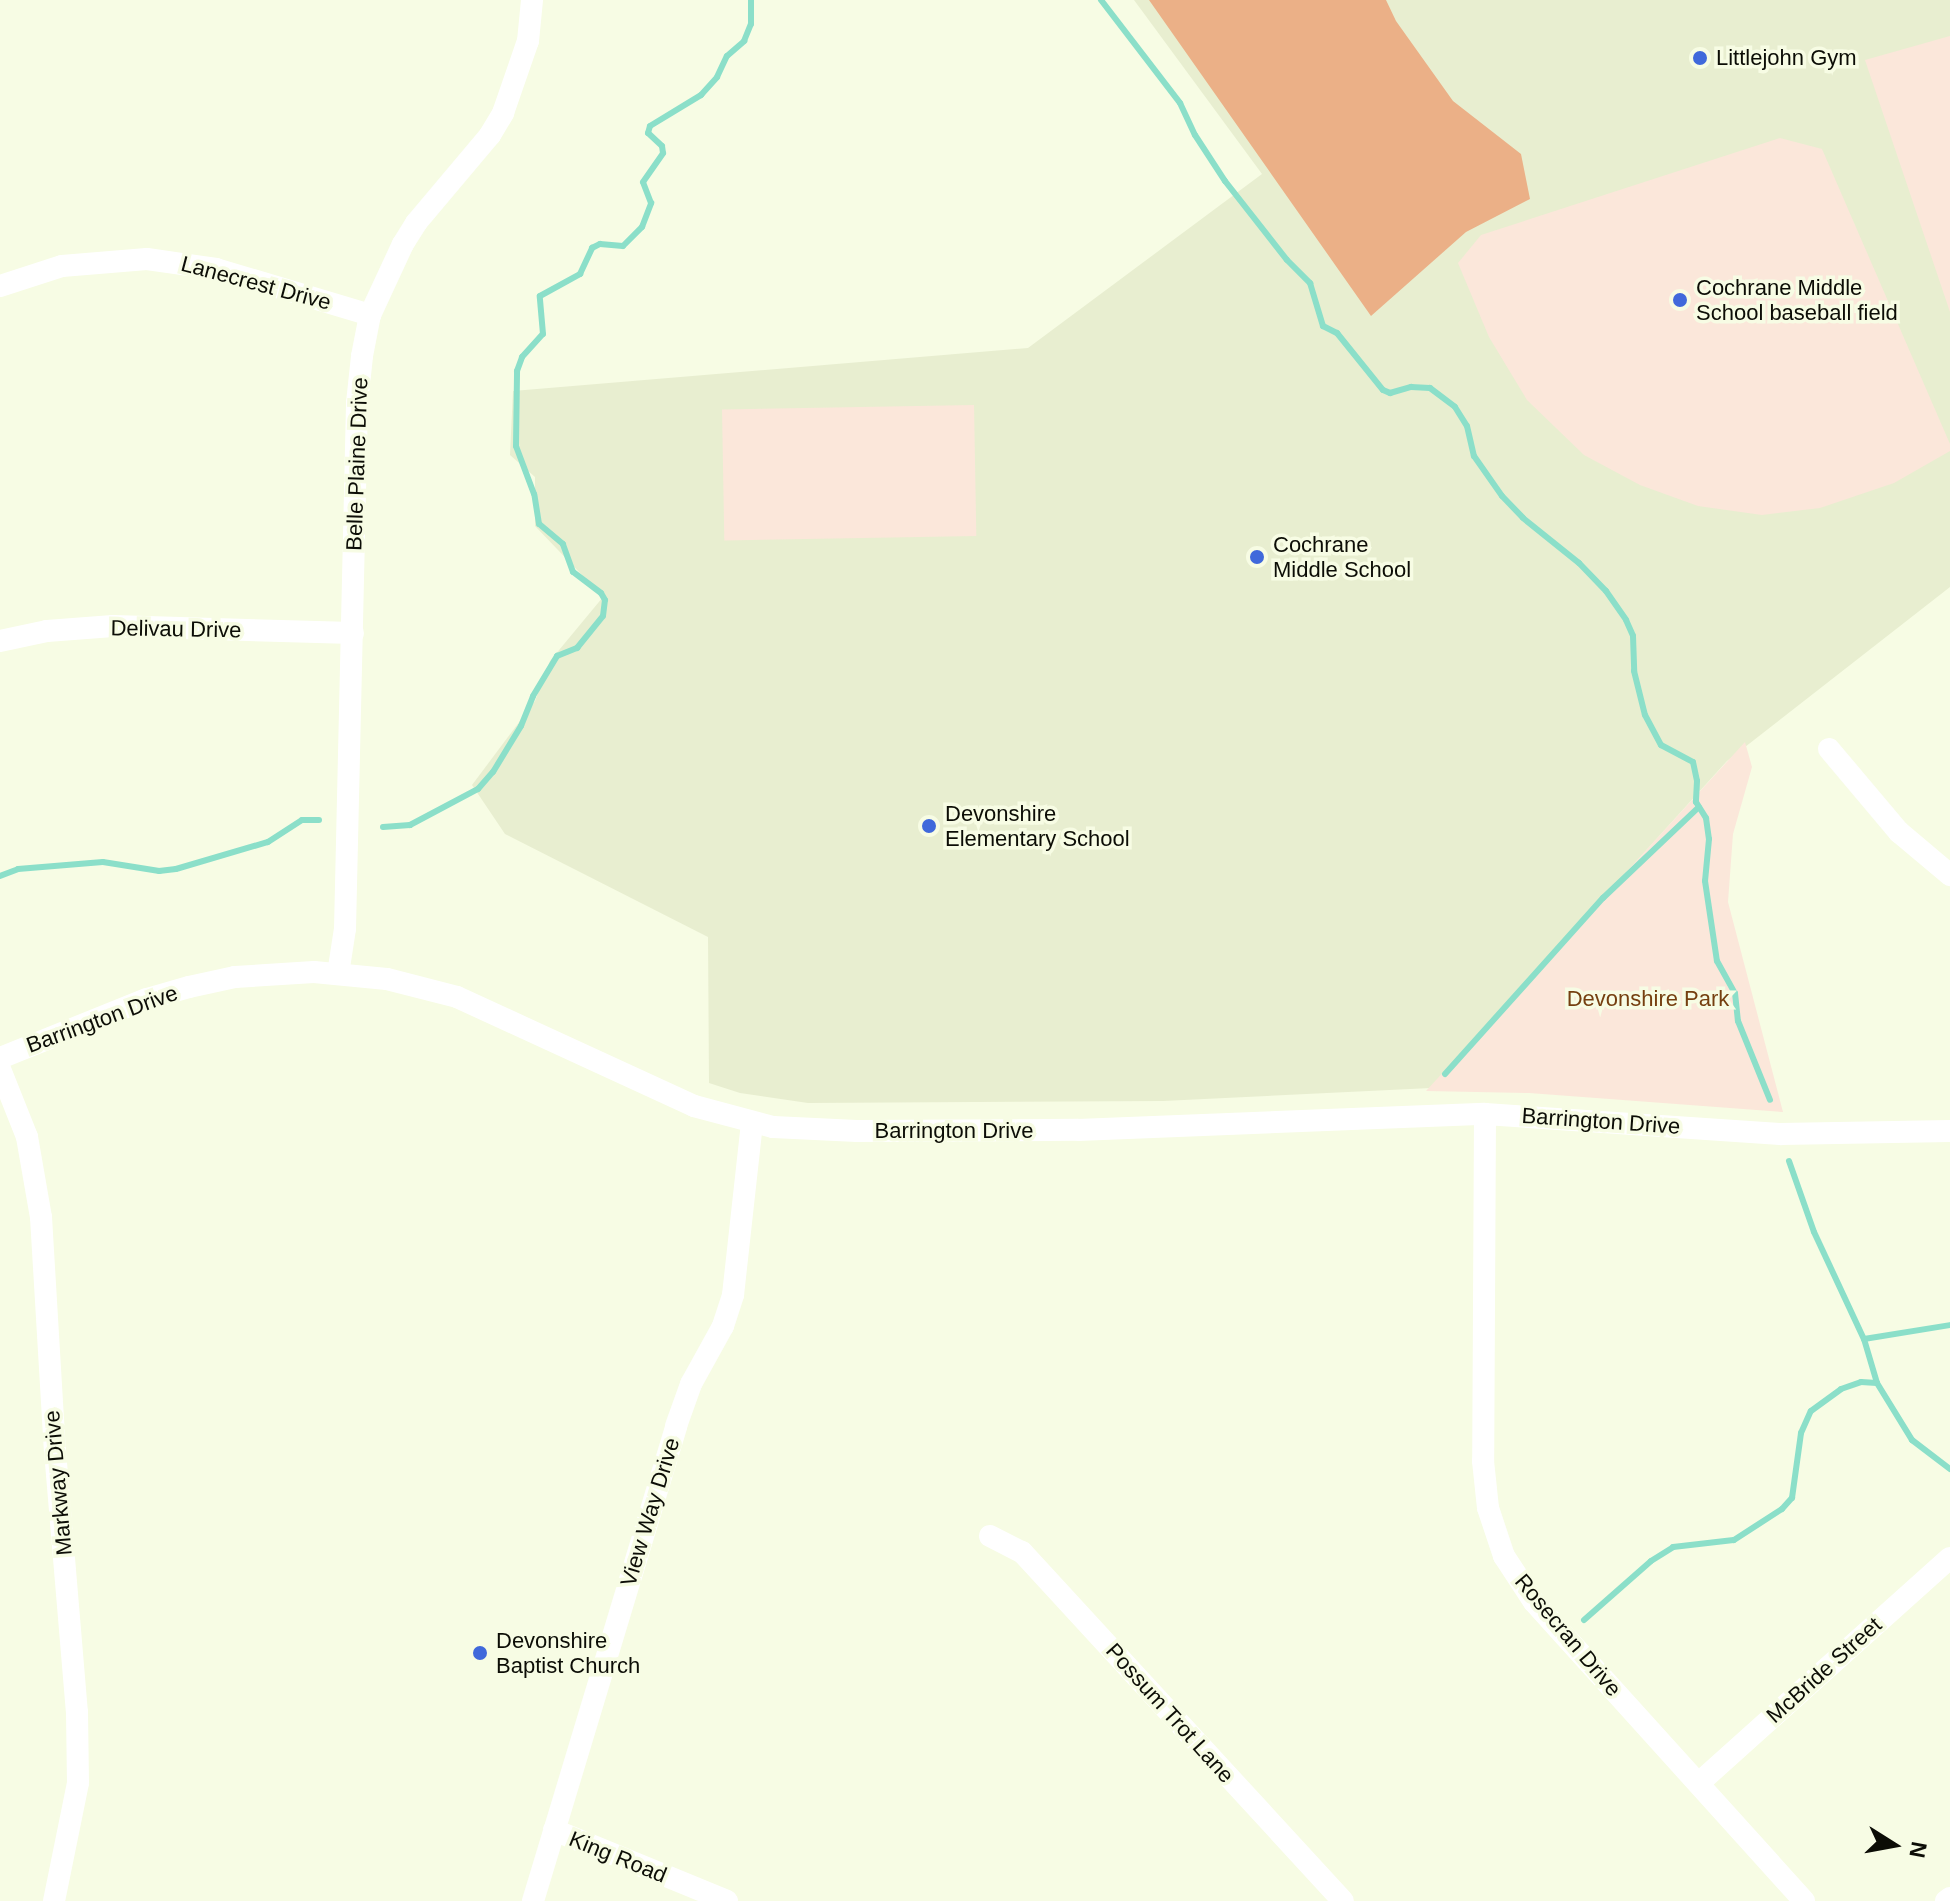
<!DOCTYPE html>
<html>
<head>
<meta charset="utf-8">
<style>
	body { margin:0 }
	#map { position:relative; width:1950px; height:1901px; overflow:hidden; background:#f7fce4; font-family:Arial,sans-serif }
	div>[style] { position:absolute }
	.built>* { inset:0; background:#e8eed0 }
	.green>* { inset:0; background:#fbe7da; transform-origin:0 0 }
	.forest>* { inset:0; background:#ebb087 }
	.stream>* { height:6px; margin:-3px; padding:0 3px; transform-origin:3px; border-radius:3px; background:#8bdfc9 }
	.minor>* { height:22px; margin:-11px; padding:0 11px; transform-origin:11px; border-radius:11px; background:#fff }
	.dots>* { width:22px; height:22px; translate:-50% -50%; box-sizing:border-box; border:4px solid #f7fce4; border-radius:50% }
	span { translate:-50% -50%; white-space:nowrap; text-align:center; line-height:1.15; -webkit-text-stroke:7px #f7fce4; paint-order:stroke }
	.poi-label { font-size:22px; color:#0c0d06 }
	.left { translate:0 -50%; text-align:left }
	.street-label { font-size:22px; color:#0c0d06 }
	.park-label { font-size:22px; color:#753f10 }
	.north { position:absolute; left:1854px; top:1805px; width:80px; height:80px; -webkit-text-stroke:6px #f7fce4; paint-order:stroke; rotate:101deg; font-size:22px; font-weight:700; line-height:32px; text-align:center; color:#0c0d06 }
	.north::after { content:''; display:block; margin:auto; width:28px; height:36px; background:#0c0d06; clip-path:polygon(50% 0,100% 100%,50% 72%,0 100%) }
</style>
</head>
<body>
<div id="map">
	<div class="built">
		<i style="clip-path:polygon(1134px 0,1950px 0,1950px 587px,1727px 761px,1431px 1088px,1163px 1101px,808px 1103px,740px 1093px,709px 1083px,708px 937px,505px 834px,472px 785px,535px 701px,550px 661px,603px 597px,535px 526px,535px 477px,510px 455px,513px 391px,1028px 348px,1262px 174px)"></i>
	</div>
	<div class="green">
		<i style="clip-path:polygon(1950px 36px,1950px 312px,1865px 60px)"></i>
		<i style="clip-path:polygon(1780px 138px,1822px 149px,1950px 444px,1950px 451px,1894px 483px,1820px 508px,1762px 515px,1698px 506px,1640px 485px,1584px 455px,1527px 400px,1489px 337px,1458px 263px,1481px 235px)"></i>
		<i style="left:974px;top:405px;width:131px;height:252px;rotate:89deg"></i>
		<i style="clip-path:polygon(1745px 742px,1752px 767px,1733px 834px,1728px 902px,1783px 1112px,1529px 1093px,1426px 1091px)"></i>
	</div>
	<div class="forest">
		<i style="clip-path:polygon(1149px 0,1386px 0,1396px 21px,1453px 101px,1521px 154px,1530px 199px,1466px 232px,1371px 316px)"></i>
	</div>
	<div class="stream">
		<i style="left:1101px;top:0;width:130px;rotate:52.5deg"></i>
		<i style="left:1180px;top:103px;width:35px;rotate:65deg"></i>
		<i style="left:1195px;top:135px;width:55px;rotate:56.9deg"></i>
		<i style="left:1225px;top:181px;width:100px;rotate:51.9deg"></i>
		<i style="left:1287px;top:260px;width:33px;rotate:45deg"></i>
		<i style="left:1310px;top:283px;width:45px;rotate:73.2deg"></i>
		<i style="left:1323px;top:326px;width:16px;rotate:27deg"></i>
		<i style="left:1337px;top:333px;width:73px;rotate:51.1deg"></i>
		<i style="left:1383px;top:390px;width:8px;rotate:23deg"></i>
		<i style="left:1390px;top:393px;width:22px;rotate:-16deg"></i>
		<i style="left:1411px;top:387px;width:19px;rotate:3deg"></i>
		<i style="left:1430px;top:388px;width:31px;rotate:37deg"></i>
		<i style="left:1455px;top:407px;width:22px;rotate:58deg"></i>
		<i style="left:1467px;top:426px;width:31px;rotate:77deg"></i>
		<i style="left:1474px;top:456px;width:49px;rotate:55deg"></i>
		<i style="left:1502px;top:496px;width:30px;rotate:46deg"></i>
		<i style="left:1523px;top:518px;width:72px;rotate:38.8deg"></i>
		<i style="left:1579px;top:563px;width:39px;rotate:46deg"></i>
		<i style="left:1606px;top:591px;width:35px;rotate:55deg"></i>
		<i style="left:1626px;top:620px;width:17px;rotate:66deg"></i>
		<i style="left:1633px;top:636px;width:35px;rotate:88deg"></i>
		<i style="left:1634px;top:671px;width:45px;rotate:76deg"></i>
		<i style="left:1645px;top:715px;width:34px;rotate:62deg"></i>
		<i style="left:1661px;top:745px;width:36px;rotate:28deg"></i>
		<i style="left:1693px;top:762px;width:19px;rotate:78deg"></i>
		<i style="left:1697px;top:781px;width:21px;rotate:93deg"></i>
		<i style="left:1696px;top:802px;width:19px;rotate:58deg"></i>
		<i style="left:1706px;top:818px;width:21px;rotate:82deg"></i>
		<i style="left:1709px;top:839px;width:42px;rotate:95.4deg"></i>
		<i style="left:1705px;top:881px;width:81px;rotate:81.5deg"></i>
		<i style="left:1717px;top:961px;width:37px;rotate:61deg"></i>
		<i style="left:1735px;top:993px;width:28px;rotate:84deg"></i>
		<i style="left:1738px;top:1021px;width:85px;rotate:67.9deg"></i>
		<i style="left:383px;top:827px;width:27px;rotate:-4deg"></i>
		<i style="left:410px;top:825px;width:77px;rotate:-27.9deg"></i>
		<i style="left:478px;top:789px;width:23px;rotate:-49deg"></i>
		<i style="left:493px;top:772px;width:54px;rotate:-58.7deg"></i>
		<i style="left:521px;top:726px;width:32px;rotate:-68deg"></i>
		<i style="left:533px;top:696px;width:47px;rotate:-59deg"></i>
		<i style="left:557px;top:656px;width:22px;rotate:-22deg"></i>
		<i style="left:577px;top:648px;width:41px;rotate:-50.9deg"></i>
		<i style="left:603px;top:616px;width:16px;rotate:-83deg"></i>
		<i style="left:605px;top:600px;width:8px;rotate:-120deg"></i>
		<i style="left:601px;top:593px;width:35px;rotate:-143deg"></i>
		<i style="left:573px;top:572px;width:30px;rotate:-110deg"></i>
		<i style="left:563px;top:544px;width:31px;rotate:-140deg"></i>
		<i style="left:539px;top:524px;width:30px;rotate:-99deg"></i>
		<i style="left:534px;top:494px;width:51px;rotate:-110.6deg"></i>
		<i style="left:516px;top:446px;width:75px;rotate:-89.2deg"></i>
		<i style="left:517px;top:371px;width:15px;rotate:-70deg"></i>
		<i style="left:522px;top:357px;width:31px;rotate:-48deg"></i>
		<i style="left:543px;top:334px;width:38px;rotate:-95deg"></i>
		<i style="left:540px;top:296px;width:46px;rotate:-28.8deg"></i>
		<i style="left:580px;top:274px;width:29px;rotate:-65deg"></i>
		<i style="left:592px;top:248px;width:9px;rotate:-27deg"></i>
		<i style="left:600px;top:244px;width:23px;rotate:5deg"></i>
		<i style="left:623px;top:246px;width:27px;rotate:-45deg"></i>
		<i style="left:642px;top:227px;width:26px;rotate:-69deg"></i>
		<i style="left:651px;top:203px;width:22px;rotate:-111deg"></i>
		<i style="left:643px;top:182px;width:35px;rotate:-55deg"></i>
		<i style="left:663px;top:153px;width:7px;rotate:-98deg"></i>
		<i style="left:662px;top:146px;width:19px;rotate:-137deg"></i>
		<i style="left:648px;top:133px;width:7px;rotate:-74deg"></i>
		<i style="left:650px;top:126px;width:60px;rotate:-31.3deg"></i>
		<i style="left:701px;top:95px;width:24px;rotate:-48deg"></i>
		<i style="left:717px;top:77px;width:23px;rotate:-65deg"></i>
		<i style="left:727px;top:56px;width:23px;rotate:-41deg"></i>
		<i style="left:744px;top:41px;width:18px;rotate:-68deg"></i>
		<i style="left:751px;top:24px;width:24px;rotate:-90deg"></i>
		<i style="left:0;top:876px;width:19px;rotate:-21deg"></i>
		<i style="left:18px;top:869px;width:85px;rotate:-4.7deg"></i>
		<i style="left:103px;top:862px;width:57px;rotate:9.1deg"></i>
		<i style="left:159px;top:871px;width:17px;rotate:-7deg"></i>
		<i style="left:176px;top:869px;width:96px;rotate:-16.4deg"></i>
		<i style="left:268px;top:842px;width:40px;rotate:-32.9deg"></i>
		<i style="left:302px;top:820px;width:17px"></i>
		<i style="left:1445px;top:1074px;width:237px;rotate:-48.1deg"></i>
		<i style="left:1603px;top:898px;width:132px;rotate:-43.5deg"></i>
		<i style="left:1789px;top:1161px;width:75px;rotate:70.6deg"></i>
		<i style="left:1814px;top:1232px;width:118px;rotate:65deg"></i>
		<i style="left:1864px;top:1339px;width:46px;rotate:73.5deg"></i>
		<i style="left:1877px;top:1383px;width:67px;rotate:58.4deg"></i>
		<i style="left:1912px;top:1440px;width:48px;rotate:37.3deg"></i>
		<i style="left:1864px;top:1339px;width:87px;rotate:-9.2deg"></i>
		<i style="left:1584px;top:1620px;width:89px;rotate:-41.4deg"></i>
		<i style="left:1651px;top:1561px;width:26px;rotate:-32deg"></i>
		<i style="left:1673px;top:1547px;width:61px;rotate:-6.5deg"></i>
		<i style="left:1734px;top:1540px;width:57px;rotate:-32.9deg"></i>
		<i style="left:1782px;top:1509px;width:15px;rotate:-48deg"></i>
		<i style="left:1792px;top:1498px;width:66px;rotate:-82.1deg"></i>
		<i style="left:1801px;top:1433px;width:24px;rotate:-66deg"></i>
		<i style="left:1811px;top:1411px;width:37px;rotate:-36deg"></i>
		<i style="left:1841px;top:1389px;width:21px;rotate:-19deg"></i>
		<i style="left:1861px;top:1382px;width:16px;rotate:4deg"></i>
	</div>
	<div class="minor">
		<i style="left:0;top:286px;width:65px;rotate:-17.9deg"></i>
		<i style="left:62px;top:266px;width:85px;rotate:-4.7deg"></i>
		<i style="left:147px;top:259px;width:70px;rotate:8.2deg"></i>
		<i style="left:216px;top:269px;width:161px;rotate:16.6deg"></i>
		<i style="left:0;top:641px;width:48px;rotate:-12deg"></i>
		<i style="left:47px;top:631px;width:66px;rotate:-4.3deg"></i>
		<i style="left:113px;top:626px;width:240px;rotate:1.7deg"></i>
		<i style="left:1829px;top:749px;width:109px;rotate:49.9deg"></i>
		<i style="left:1899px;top:832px;width:67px;rotate:40.1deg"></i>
		<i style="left:338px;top:974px;width:46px;rotate:-81.2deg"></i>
		<i style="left:345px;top:929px;width:526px;rotate:-88.69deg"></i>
		<i style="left:357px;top:403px;width:47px;rotate:-83.9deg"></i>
		<i style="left:362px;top:356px;width:42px;rotate:-79deg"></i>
		<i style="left:370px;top:315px;width:78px;rotate:-65.1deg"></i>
		<i style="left:403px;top:244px;width:25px;rotate:-58deg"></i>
		<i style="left:416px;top:223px;width:115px;rotate:-49.9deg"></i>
		<i style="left:490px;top:135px;width:26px;rotate:-59deg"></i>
		<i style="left:503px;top:113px;width:76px;rotate:-70.9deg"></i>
		<i style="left:528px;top:41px;width:41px;rotate:-84.4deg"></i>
		<i style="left:0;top:1058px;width:158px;rotate:-21.9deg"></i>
		<i style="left:147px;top:999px;width:44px;rotate:-15.9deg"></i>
		<i style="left:189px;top:987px;width:47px;rotate:-12.3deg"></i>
		<i style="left:235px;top:977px;width:79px;rotate:-3.6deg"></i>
		<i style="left:314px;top:972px;width:73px;rotate:5.5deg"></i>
		<i style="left:387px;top:979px;width:72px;rotate:14.4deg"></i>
		<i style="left:457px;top:997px;width:261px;rotate:24.7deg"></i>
		<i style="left:694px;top:1106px;width:82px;rotate:14.9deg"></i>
		<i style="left:773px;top:1127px;width:84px;rotate:2.7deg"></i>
		<i style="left:857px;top:1131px;width:221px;rotate:-0.3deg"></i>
		<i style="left:1078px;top:1130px;width:407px;rotate:-2.3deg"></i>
		<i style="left:1485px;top:1114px;width:296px;rotate:3.9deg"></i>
		<i style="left:1780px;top:1134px;width:170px;rotate:-1deg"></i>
		<i style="left:0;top:1069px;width:73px;rotate:68.3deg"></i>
		<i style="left:27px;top:1137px;width:81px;rotate:80.1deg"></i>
		<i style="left:41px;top:1217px;width:234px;rotate:86.6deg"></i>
		<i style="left:55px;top:1451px;width:262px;rotate:85.2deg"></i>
		<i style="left:77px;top:1712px;width:71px;rotate:89.2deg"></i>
		<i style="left:78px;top:1783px;width:120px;rotate:101.5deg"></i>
		<i style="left:1485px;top:1114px;width:347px;rotate:90.3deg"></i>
		<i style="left:1483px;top:1461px;width:47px;rotate:83.9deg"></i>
		<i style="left:1488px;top:1508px;width:51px;rotate:71.6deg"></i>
		<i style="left:1504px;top:1556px;width:55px;rotate:56.9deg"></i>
		<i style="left:1534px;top:1602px;width:403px;rotate:47.9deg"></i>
		<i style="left:990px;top:1536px;width:36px;rotate:27deg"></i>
		<i style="left:1022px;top:1552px;width:474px;rotate:47.4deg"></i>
		<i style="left:1699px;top:1783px;width:337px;rotate:-41.9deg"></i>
		<i style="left:554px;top:1830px;width:187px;rotate:22.3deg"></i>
		<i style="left:533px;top:1901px;width:496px;rotate:-73.2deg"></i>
		<i style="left:676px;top:1426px;width:45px;rotate:-70.3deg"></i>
		<i style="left:691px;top:1384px;width:66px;rotate:-61.1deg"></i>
		<i style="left:723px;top:1326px;width:33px;rotate:-72deg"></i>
		<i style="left:733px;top:1295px;width:173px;rotate:-83.7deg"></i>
		<i style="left:1946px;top:1901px;width:5px;rotate:-37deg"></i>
	</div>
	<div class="dots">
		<i style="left:1700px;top:58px;background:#4069db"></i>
		<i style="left:1680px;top:300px;background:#4069db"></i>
		<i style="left:1257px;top:557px;background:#4069db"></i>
		<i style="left:929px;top:826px;background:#4069db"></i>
		<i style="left:480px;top:1653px;background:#4069db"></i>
	</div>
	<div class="poi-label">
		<span class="left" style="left:1716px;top:58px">Littlejohn Gym</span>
		<span class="left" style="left:1696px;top:300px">Cochrane Middle<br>School baseball field</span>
		<span class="left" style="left:1273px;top:557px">Cochrane<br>Middle School</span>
		<span class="left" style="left:945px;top:826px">Devonshire<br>Elementary School</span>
		<span class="left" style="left:496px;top:1653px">Devonshire<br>Baptist Church</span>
	</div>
	<div class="street-label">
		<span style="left:256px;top:283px;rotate:15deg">Lanecrest Drive</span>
		<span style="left:357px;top:464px;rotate:-88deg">Belle Plaine Drive</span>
		<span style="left:176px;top:629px;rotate:1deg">Delivau Drive</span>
		<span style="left:102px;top:1019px;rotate:-20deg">Barrington Drive</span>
		<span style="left:1601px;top:1121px;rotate:4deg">Barrington Drive</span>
		<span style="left:954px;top:1131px">Barrington Drive</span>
		<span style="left:58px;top:1483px;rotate:-95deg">Markway Drive</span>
		<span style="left:650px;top:1512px;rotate:-73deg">View Way Drive</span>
		<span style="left:1568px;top:1635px;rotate:50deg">Rosecran Drive</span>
		<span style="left:1824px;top:1670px;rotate:-42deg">McBride Street</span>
		<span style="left:1170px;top:1713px;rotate:48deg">Possum Trot Lane</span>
		<span style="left:618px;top:1857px;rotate:22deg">King Road</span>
	</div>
	<div class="park-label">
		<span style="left:1648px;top:999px">Devonshire Park</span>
	</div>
	<div class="north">N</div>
</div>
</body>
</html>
